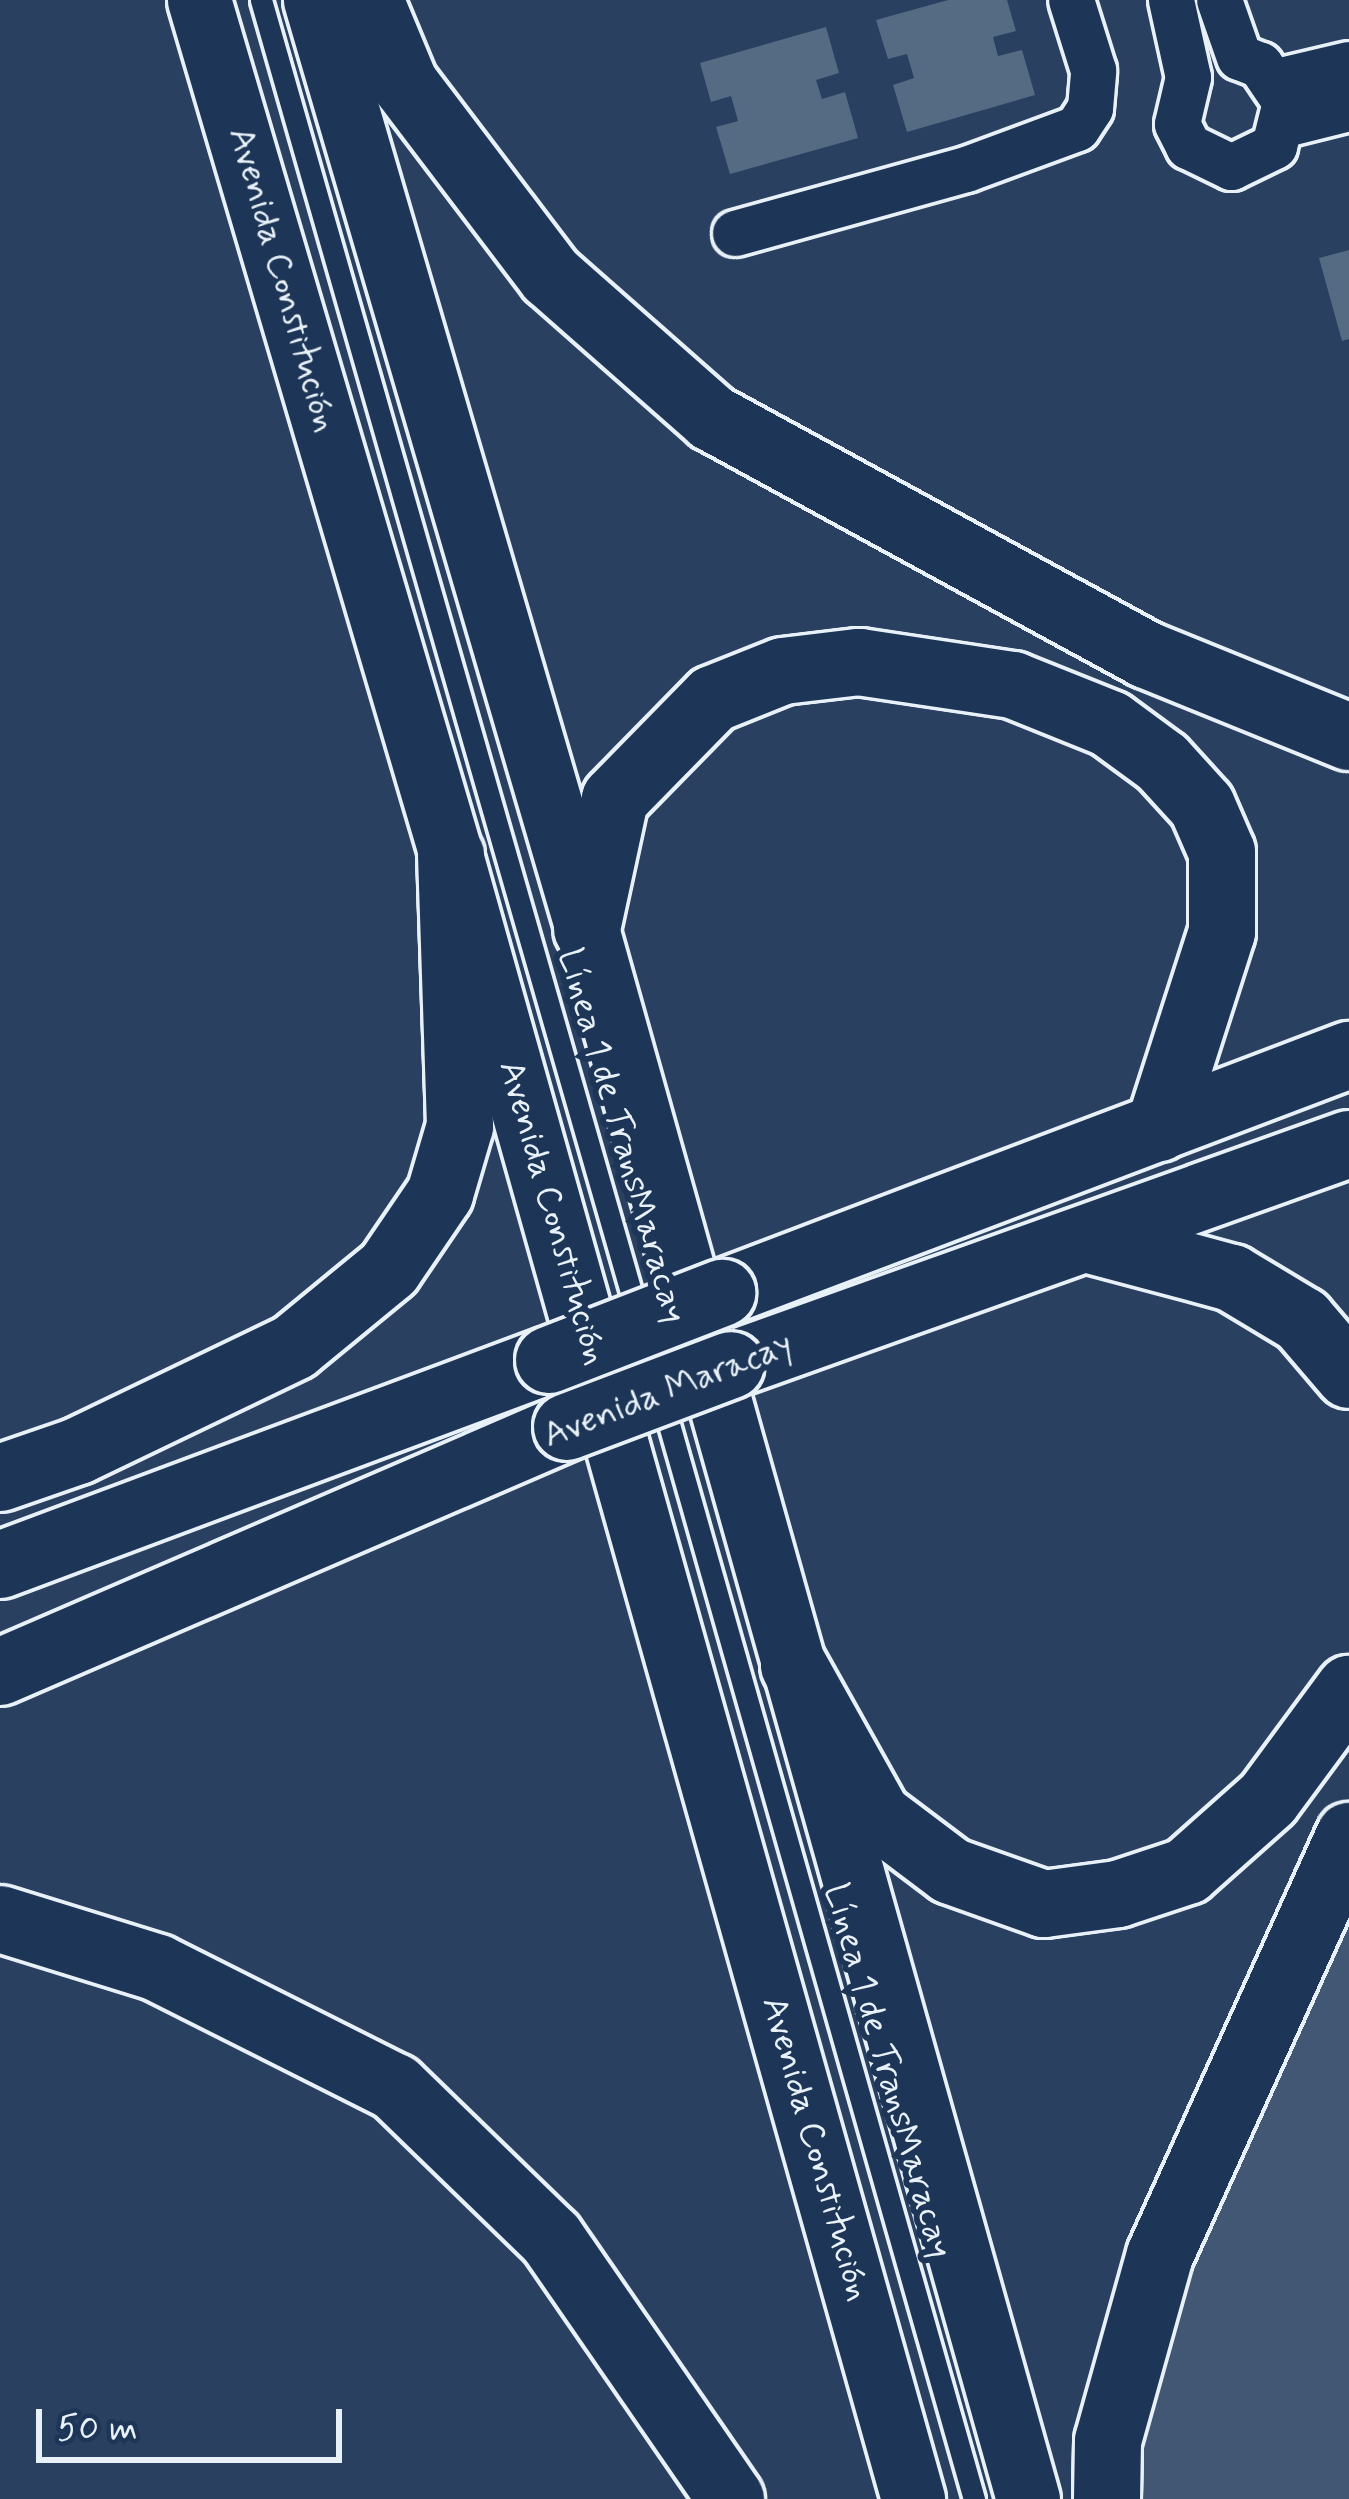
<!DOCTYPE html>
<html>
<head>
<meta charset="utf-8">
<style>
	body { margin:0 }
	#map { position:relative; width:1349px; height:2499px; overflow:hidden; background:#294061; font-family:Mynerve,sans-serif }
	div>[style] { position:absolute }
	.green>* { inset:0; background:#415774 }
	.building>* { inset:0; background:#556a83 }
	.roads { filter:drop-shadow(3px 0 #e8f1f8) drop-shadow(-3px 0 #e8f1f8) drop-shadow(0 3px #e8f1f8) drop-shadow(0 -3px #e8f1f8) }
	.lane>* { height:21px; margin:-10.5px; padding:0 10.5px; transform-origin:10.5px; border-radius:10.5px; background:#1d3557 }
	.street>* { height:45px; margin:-22.5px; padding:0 22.5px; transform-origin:22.5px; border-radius:22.5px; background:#1d3557 }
	.secondary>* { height:63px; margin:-31.5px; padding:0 31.5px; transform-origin:31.5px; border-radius:31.5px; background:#1d3557 }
	.primary>* { height:66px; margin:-33px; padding:0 33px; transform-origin:33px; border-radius:33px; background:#1d3557 }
	.bridges { filter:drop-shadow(3px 0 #e8f1f8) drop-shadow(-3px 0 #e8f1f8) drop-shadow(0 3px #e8f1f8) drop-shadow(0 -3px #e8f1f8) }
	.primary-bridge>* { height:66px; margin:-33px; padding:0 33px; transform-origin:33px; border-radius:33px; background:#1d3557 }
	span { translate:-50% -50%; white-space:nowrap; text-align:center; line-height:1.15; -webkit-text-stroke:12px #1d3557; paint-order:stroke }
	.street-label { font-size:36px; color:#e8f1f8 }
	.scale { position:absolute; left:36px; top:2409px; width:306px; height:54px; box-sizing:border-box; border:6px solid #e8f1f8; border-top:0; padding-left:15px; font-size:36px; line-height:42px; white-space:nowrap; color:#e8f1f8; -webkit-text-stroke:9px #1d3557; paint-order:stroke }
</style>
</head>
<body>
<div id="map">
	<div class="green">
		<i style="clip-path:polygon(1349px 1890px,1349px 2499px,1115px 2499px,1144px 2343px)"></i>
	</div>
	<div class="building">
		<i style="clip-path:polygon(948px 0,1007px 0,1016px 31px,993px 37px,998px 56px,1022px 50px,1035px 95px,907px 132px,893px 85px,914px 78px,907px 54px,888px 59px,876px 20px)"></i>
		<i style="clip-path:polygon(826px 27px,839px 73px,816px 80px,822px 99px,845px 92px,858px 138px,730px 174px,716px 127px,738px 121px,731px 96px,711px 102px,700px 63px)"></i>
		<i style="clip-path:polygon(1349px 250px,1349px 339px,1342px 341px,1319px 258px)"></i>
	</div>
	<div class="roads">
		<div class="lane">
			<i style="left:261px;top:0;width:1373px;rotate:74.02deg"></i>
			<i style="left:661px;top:1396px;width:1147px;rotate:74.16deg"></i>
		</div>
		<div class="street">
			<i style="left:1171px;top:0;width:79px;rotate:77.6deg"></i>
			<i style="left:1188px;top:77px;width:48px;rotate:103.2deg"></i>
			<i style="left:1177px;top:124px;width:25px;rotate:63deg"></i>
			<i style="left:1188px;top:146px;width:48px;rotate:26deg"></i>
			<i style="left:1231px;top:167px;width:48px;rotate:-26deg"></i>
			<i style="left:1274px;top:146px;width:45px;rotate:-76deg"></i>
			<i style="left:1285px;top:102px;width:45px;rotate:-124deg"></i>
			<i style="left:1260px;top:65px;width:22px;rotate:-159deg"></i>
			<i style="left:1239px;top:57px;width:60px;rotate:-109.3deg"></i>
			<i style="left:1277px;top:81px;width:74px;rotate:-13.3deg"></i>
			<i style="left:1285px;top:124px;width:66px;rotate:-14deg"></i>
			<i style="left:735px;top:233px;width:240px;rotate:-15.5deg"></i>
			<i style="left:966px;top:169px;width:118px;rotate:-20.3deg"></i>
			<i style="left:1077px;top:128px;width:24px;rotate:-57deg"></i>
			<i style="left:1090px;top:108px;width:38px;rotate:-85deg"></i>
			<i style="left:1093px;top:70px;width:73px;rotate:-107.4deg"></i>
		</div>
		<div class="secondary">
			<i style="left:199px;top:0;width:891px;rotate:73.58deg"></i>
			<i style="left:451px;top:855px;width:1708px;rotate:74.3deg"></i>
			<i style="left:315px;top:0;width:968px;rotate:73.68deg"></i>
			<i style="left:587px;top:929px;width:1631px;rotate:74.31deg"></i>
		</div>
		<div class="primary">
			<i style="left:370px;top:0;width:91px;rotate:67.4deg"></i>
			<i style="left:405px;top:84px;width:241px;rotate:52.8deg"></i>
			<i style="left:551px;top:276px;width:215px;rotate:41.4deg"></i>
			<i style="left:712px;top:418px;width:495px;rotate:28.6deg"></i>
			<i style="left:1147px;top:655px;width:218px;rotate:22.1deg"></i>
			<i style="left:587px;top:929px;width:133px;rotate:-77.8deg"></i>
			<i style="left:615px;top:799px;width:140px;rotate:-45.6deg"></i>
			<i style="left:713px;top:699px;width:75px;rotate:-21.8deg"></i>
			<i style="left:783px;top:671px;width:77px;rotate:-6.8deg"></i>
			<i style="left:859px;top:662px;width:156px;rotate:8.5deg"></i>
			<i style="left:1013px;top:685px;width:105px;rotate:21.9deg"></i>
			<i style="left:1110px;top:724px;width:64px;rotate:36.2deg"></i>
			<i style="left:1162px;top:762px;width:59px;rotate:47.7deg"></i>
			<i style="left:1202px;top:806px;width:50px;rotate:66.5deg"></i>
			<i style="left:1222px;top:852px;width:80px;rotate:90deg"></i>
			<i style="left:1222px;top:932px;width:206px;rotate:107.8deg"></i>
			<i style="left:1094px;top:1241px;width:143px;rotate:15deg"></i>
			<i style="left:1232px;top:1278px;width:82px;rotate:31deg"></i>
			<i style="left:1302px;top:1320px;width:72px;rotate:49.5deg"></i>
			<i style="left:722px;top:1293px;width:671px;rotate:-20.79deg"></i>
			<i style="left:731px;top:1365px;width:656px;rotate:-19.68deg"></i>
			<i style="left:0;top:1478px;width:83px;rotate:-19.1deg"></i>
			<i style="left:78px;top:1451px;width:240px;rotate:-25.7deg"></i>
			<i style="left:294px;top:1347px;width:123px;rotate:-39.4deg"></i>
			<i style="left:389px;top:1269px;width:91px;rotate:-55.8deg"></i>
			<i style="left:440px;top:1194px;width:71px;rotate:-73.6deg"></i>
			<i style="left:460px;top:1126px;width:271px;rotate:-91.9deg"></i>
			<i style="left:0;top:1565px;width:586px;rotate:-20.48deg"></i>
			<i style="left:794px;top:1666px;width:172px;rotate:60.8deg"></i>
			<i style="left:878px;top:1816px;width:91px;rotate:37deg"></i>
			<i style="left:951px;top:1871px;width:99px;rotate:19.5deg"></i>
			<i style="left:1044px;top:1904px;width:75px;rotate:-7.7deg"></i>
			<i style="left:1118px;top:1894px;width:73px;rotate:-18.4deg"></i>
			<i style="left:1187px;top:1871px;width:108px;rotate:-41.6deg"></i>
			<i style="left:1268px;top:1799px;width:137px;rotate:-53.6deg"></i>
			<i style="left:0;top:1672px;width:618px;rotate:-23.37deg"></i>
			<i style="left:0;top:1919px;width:165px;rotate:17.2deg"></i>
			<i style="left:158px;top:1968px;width:265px;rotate:26.7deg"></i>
			<i style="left:395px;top:2087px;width:217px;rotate:44.1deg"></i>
			<i style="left:551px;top:2238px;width:317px;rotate:55.4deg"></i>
			<i style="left:1107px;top:2499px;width:58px;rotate:-89deg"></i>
			<i style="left:1108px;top:2441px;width:193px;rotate:-74.4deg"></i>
			<i style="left:1160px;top:2255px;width:460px;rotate:-65.7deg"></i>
		</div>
	</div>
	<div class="bridges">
		<div class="primary-bridge">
			<i style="left:549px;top:1360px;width:186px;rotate:-21.2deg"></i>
			<i style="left:567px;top:1427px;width:175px;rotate:-20.7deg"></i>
		</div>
	</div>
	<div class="street-label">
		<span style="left:282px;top:280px;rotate:74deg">Avenida Constitución</span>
		<span style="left:621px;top:1136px;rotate:74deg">Línea 1 de TransMaracay</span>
		<span style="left:552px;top:1213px;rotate:74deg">Avenida Constitución</span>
		<span style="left:668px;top:1391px;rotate:-21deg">Avenida Maracay</span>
		<span style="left:887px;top:2071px;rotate:74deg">Línea 1 de TransMaracay</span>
		<span style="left:815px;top:2149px;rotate:74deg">Avenida Constitución</span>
	</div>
	<div class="scale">50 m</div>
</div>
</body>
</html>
